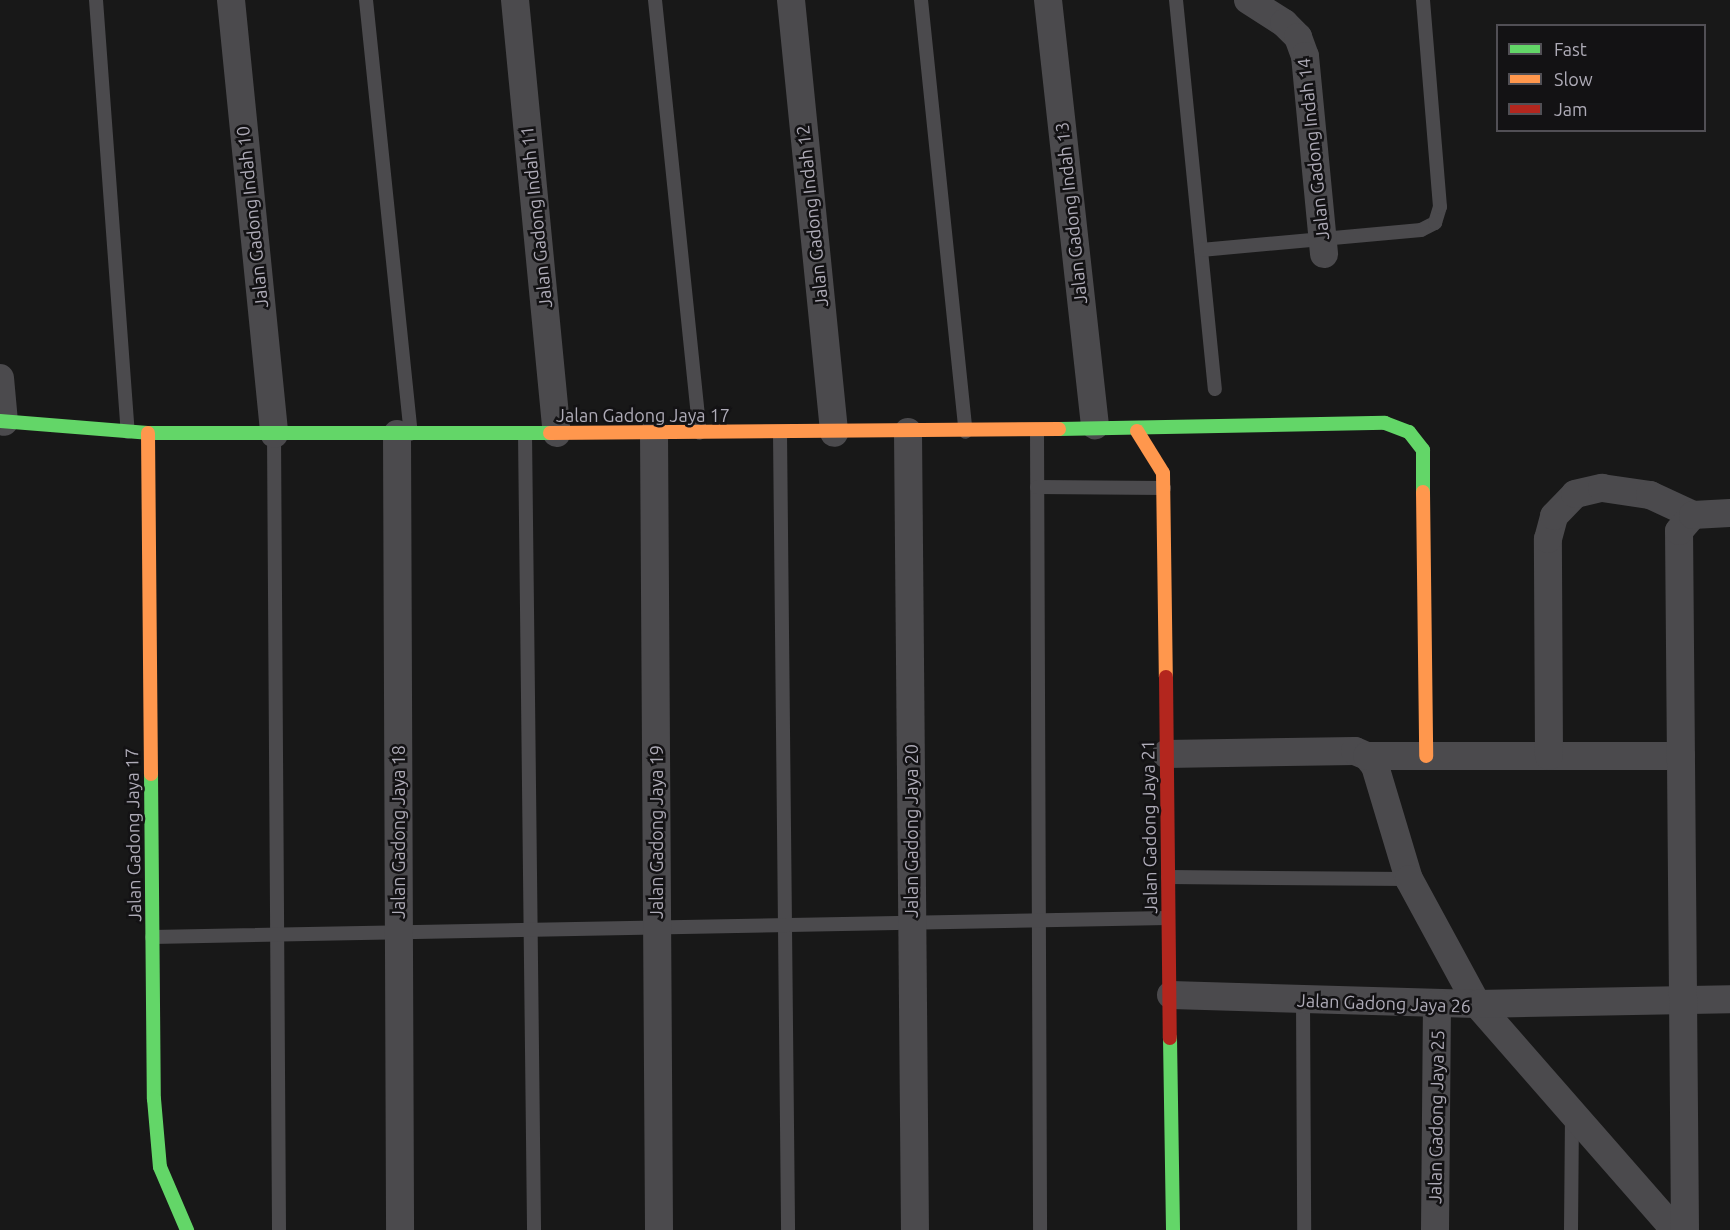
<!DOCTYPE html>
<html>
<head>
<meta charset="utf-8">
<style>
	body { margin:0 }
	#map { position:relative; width:1730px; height:1230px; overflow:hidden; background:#181818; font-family:Ubuntu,sans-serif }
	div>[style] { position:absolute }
	.lane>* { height:14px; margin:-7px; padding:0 7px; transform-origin:7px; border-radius:7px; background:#4b4a4d }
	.street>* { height:28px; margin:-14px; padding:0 14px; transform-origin:14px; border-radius:14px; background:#4b4a4d }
	.fast>* { height:14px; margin:-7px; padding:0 7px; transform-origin:7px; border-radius:7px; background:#63d668 }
	.slow>* { height:14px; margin:-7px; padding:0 7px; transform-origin:7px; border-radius:7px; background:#ff974d }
	.jam>* { height:14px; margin:-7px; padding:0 7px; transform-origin:7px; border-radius:7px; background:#b3261e }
	span { translate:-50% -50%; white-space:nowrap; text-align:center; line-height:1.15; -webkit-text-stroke:5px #131214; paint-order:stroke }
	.street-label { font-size:18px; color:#aeabb7 }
	.legend { position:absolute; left:1496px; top:24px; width:210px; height:108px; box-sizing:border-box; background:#131214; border:2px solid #514f55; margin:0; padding:8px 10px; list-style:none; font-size:18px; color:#aeabb7 }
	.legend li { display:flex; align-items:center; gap:12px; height:30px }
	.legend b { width:30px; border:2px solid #514f55 }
</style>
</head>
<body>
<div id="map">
	<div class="lane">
		<i style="left:96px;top:0;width:433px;rotate:85.8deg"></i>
		<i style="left:366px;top:0;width:436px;rotate:84.1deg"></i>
		<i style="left:655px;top:0;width:435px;rotate:84.1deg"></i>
		<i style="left:921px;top:0;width:434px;rotate:84.1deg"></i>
		<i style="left:1176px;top:0;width:391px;rotate:84.3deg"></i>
		<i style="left:1201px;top:250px;width:221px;rotate:-5.2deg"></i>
		<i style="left:1421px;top:230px;width:16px;rotate:-27deg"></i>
		<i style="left:1435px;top:223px;width:17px;rotate:-73deg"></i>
		<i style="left:1440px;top:207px;width:208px;rotate:-94.7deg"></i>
		<i style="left:1037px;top:432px;width:798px;rotate:89.78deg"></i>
		<i style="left:525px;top:433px;width:797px;rotate:89.35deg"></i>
		<i style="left:780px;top:433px;width:797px;rotate:89.42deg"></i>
		<i style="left:274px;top:434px;width:796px;rotate:89.64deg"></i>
		<i style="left:1037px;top:487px;width:127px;rotate:0.5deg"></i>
		<i style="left:1168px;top:877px;width:241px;rotate:0.5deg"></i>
		<i style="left:152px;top:937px;width:1016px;rotate:-1.07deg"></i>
		<i style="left:1303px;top:1001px;width:229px;rotate:89.7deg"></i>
		<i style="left:1571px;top:1230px;width:114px;rotate:-89.5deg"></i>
	</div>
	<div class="street">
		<i style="left:231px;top:0;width:436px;rotate:84.3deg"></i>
		<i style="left:515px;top:0;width:435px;rotate:84.5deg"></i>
		<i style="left:791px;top:0;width:435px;rotate:84.3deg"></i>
		<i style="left:1048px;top:0;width:428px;rotate:83.7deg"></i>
		<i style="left:1248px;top:0;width:43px;rotate:32.6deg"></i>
		<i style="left:1284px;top:23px;width:20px;rotate:45deg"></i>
		<i style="left:1298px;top:37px;width:20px;rotate:70deg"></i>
		<i style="left:1305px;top:56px;width:199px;rotate:84.5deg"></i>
		<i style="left:0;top:378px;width:44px;rotate:84.8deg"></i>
		<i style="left:908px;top:432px;width:798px;rotate:89.5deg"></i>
		<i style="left:654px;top:433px;width:797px;rotate:89.64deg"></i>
		<i style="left:397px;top:434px;width:796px;rotate:89.78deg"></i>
		<i style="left:1166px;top:754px;width:189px;rotate:-0.9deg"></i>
		<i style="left:1355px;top:751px;width:13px;rotate:23deg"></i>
		<i style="left:1367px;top:756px;width:13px;rotate:51deg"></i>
		<i style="left:1375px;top:766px;width:118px;rotate:73.3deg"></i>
		<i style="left:1409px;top:879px;width:142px;rotate:61.5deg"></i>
		<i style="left:1477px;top:1004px;width:300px;rotate:48.8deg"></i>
		<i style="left:1367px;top:756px;width:314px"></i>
		<i style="left:1549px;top:756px;width:217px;rotate:-90.3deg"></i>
		<i style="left:1548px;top:539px;width:24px;rotate:-75deg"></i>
		<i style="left:1554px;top:516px;width:30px;rotate:-46deg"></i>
		<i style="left:1575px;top:494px;width:28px;rotate:-13deg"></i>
		<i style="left:1602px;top:488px;width:49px;rotate:8.3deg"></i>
		<i style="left:1650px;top:495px;width:47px;rotate:24.9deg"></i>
		<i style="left:1171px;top:995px;width:306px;rotate:1.7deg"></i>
		<i style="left:1477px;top:1004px;width:253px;rotate:-1.1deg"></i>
		<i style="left:1435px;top:1230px;width:227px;rotate:-89.5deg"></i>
		<i style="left:1685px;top:1230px;width:699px;rotate:-90.49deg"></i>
		<i style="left:1679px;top:531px;width:21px;rotate:-49deg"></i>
		<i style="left:1693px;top:515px;width:37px;rotate:-3deg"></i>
	</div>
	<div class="fast">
		<i style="left:0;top:421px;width:148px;rotate:4.6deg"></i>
		<i style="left:148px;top:433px;width:402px"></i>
		<i style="left:1059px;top:429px;width:326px;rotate:-1.1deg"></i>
		<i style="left:1385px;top:423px;width:26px;rotate:21deg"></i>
		<i style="left:1409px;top:432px;width:23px;rotate:52deg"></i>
		<i style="left:1423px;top:450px;width:42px;rotate:90deg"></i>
		<i style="left:151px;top:774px;width:325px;rotate:89.5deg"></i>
		<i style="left:154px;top:1099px;width:68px;rotate:85deg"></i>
		<i style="left:160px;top:1167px;width:69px;rotate:66.8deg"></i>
		<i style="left:1170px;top:1038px;width:192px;rotate:89.1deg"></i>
	</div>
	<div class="slow">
		<i style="left:1137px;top:431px;width:49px;rotate:58.2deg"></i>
		<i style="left:1163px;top:473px;width:204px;rotate:89.2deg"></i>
		<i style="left:148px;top:433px;width:341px;rotate:89.5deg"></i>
		<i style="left:550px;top:433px;width:509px;rotate:-0.45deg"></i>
		<i style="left:1423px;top:492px;width:264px;rotate:89.3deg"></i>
	</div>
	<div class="jam">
		<i style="left:1166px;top:677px;width:361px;rotate:89.4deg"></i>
	</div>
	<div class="street-label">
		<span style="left:1313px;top:149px;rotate:-96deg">Jalan Gadong Indah 14</span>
		<span style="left:1071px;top:213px;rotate:-96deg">Jalan Gadong Indah 13</span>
		<span style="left:812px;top:216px;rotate:-96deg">Jalan Gadong Indah 12</span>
		<span style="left:252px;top:217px;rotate:-96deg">Jalan Gadong Indah 10</span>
		<span style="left:536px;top:217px;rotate:-96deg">Jalan Gadong Indah 11</span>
		<span style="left:643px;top:415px">Jalan Gadong Jaya 17</span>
		<span style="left:1149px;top:827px;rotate:-91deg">Jalan Gadong Jaya 21</span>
		<span style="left:911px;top:831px;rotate:-90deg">Jalan Gadong Jaya 20</span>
		<span style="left:398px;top:832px;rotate:-90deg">Jalan Gadong Jaya 18</span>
		<span style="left:656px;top:832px;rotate:-90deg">Jalan Gadong Jaya 19</span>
		<span style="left:133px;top:835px;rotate:-91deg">Jalan Gadong Jaya 17</span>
		<span style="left:1384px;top:1003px;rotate:2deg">Jalan Gadong Jaya 26</span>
		<span style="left:1436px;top:1117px;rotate:-89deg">Jalan Gadong Jaya 25</span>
	</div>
	<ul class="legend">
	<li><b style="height:8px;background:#63d668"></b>Fast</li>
	<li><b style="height:8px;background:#ff974d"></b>Slow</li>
	<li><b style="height:8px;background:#b3261e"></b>Jam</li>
	</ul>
</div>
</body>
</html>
